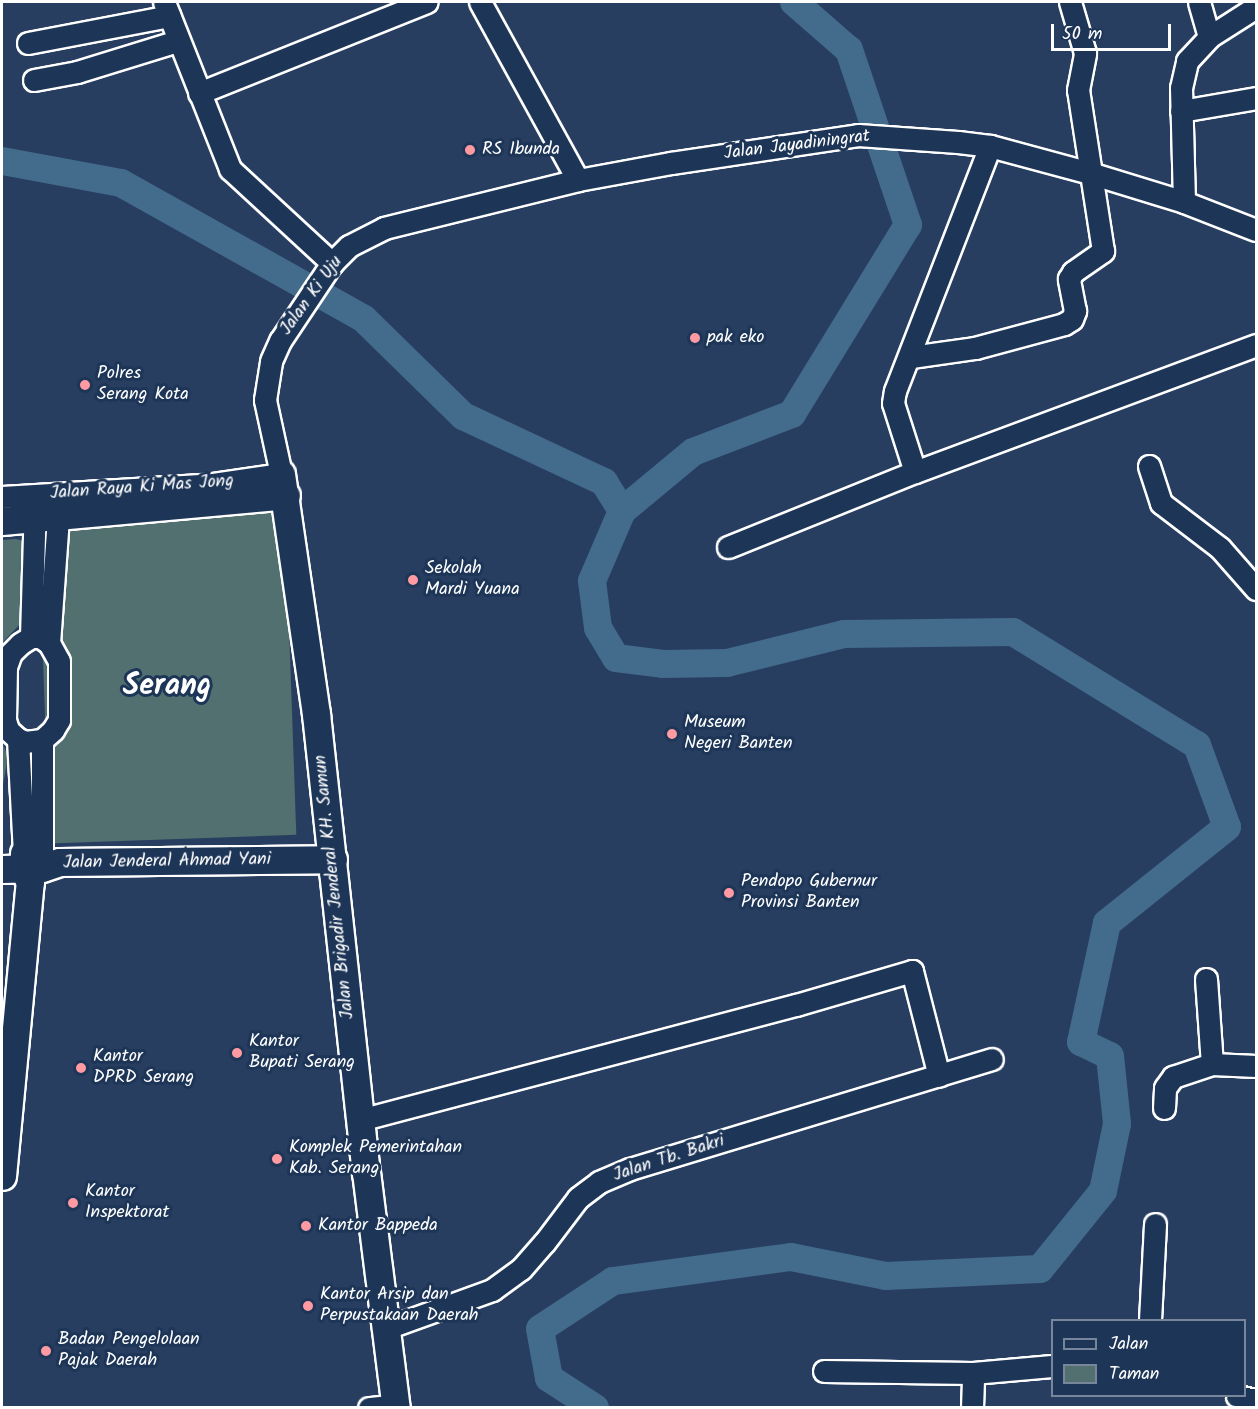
<!DOCTYPE html>
<html>
<head>
<meta charset="utf-8">
<style>
	body { margin:0 }
	#map { position:relative; width:1258px; height:1409px; overflow:hidden; background:#283e61; font-family:Kalam,sans-serif }
	div>[style] { position:absolute }
	.green>* { inset:0; background:#52706f; transform-origin:0 0 }
	.river>* { height:28px; margin:-14px; padding:0 14px; transform-origin:14px; border-radius:14px; background:#436b8b }
	.roads { filter:drop-shadow(2px 0 #fff) drop-shadow(-2px 0 #fff) drop-shadow(0 2px #fff) drop-shadow(0 -2px #fff) }
	.minor>* { height:21px; margin:-10.5px; padding:0 10.5px; transform-origin:10.5px; border-radius:10.5px; background:#1d3557 }
	.major>* { height:27px; margin:-13.5px; padding:0 13.5px; transform-origin:13.5px; border-radius:13.5px; background:#1d3557 }
	.dots>* { width:16px; height:16px; translate:-50% -50%; box-sizing:border-box; border:3px solid #1d3557; border-radius:50% }
	span { translate:-50% -50%; white-space:nowrap; text-align:center; line-height:1.15; -webkit-text-stroke:6px #1d3557; paint-order:stroke }
	.street-label { font-size:18px; color:#fff }
	.poi-label { font-size:18px; color:#fff }
	.left { translate:0 -50%; text-align:left }
	.town-label { font-size:30px; color:#fff; font-weight:700 }
	.frame { position:absolute; inset:0; border:3px solid #fff; pointer-events:none }
	.legend { position:absolute; left:1051px; top:1319px; width:195px; height:78px; box-sizing:border-box; background:#1d3557; border:2px solid #77869a; margin:0; padding:8px 10px; list-style:none; font-size:18px; color:#fff }
	.legend li { display:flex; align-items:center; gap:12px; height:30px }
	.legend b { width:30px; border:2px solid #77869a }
	.scale { position:absolute; left:1051px; top:24px; width:120px; height:27px; box-sizing:border-box; border:3px solid #fff; border-top:0; padding-left:8px; font-size:18px; line-height:21px; white-space:nowrap; color:#fff; -webkit-text-stroke:4px #1d3557; paint-order:stroke }
</style>
</head>
<body>
<div id="map">
	<div class="green">
		<i style="left:284px;top:483px;width:352px;height:247px;rotate:88deg"></i>
		<i style="clip-path:polygon(16px 539px,24px 541px,25px 619px,2px 643px,2px 540px)"></i>
		<i style="clip-path:polygon(2px 742px,8px 757px,2px 790px)"></i>
	</div>
	<div class="river">
		<i style="left:2px;top:161px;width:121px;rotate:10.5deg"></i>
		<i style="left:121px;top:183px;width:278px;rotate:29.2deg"></i>
		<i style="left:364px;top:319px;width:139px;rotate:44.4deg"></i>
		<i style="left:463px;top:416px;width:156px;rotate:25.1deg"></i>
		<i style="left:604px;top:482px;width:34px;rotate:58deg"></i>
		<i style="left:622px;top:511px;width:76px;rotate:113.2deg"></i>
		<i style="left:592px;top:581px;width:47px;rotate:82.7deg"></i>
		<i style="left:598px;top:628px;width:35px;rotate:59deg"></i>
		<i style="left:616px;top:658px;width:47px;rotate:7.3deg"></i>
		<i style="left:663px;top:664px;width:64px;rotate:-0.9deg"></i>
		<i style="left:727px;top:663px;width:121px;rotate:-13.9deg"></i>
		<i style="left:844px;top:634px;width:169px;rotate:-0.7deg"></i>
		<i style="left:1013px;top:632px;width:216px;rotate:31.6deg"></i>
		<i style="left:1197px;top:745px;width:87px;rotate:69.9deg"></i>
		<i style="left:1227px;top:827px;width:154px;rotate:141.3deg"></i>
		<i style="left:1107px;top:923px;width:122px;rotate:102.3deg"></i>
		<i style="left:1081px;top:1042px;width:32px;rotate:26deg"></i>
		<i style="left:1110px;top:1056px;width:68px;rotate:84.1deg"></i>
		<i style="left:1117px;top:1124px;width:68px;rotate:101.8deg"></i>
		<i style="left:1103px;top:1191px;width:100px;rotate:128.9deg"></i>
		<i style="left:1040px;top:1269px;width:154px;rotate:177.4deg"></i>
		<i style="left:886px;top:1276px;width:97px;rotate:-168.7deg"></i>
		<i style="left:791px;top:1257px;width:180px;rotate:172.3deg"></i>
		<i style="left:613px;top:1281px;width:87px;rotate:146.7deg"></i>
		<i style="left:540px;top:1329px;width:50px;rotate:79.6deg"></i>
		<i style="left:549px;top:1378px;width:55px;rotate:33.1deg"></i>
		<i style="left:622px;top:511px;width:92px;rotate:-39.7deg"></i>
		<i style="left:693px;top:452px;width:106px;rotate:-21deg"></i>
		<i style="left:792px;top:414px;width:222px;rotate:-58.5deg"></i>
		<i style="left:908px;top:225px;width:185px;rotate:-108.6deg"></i>
		<i style="left:849px;top:50px;width:73px;rotate:-138.9deg"></i>
	</div>
	<div class="roads">
		<div class="minor">
			<i style="left:164px;top:2px;width:180px;rotate:68.4deg"></i>
			<i style="left:230px;top:169px;width:139px;rotate:42.7deg"></i>
			<i style="left:480px;top:2px;width:203px;rotate:61.2deg"></i>
			<i style="left:1199px;top:2px;width:36px;rotate:74deg"></i>
			<i style="left:28px;top:43px;width:144px;rotate:-10.8deg"></i>
			<i style="left:34px;top:80px;width:44px;rotate:-10.5deg"></i>
			<i style="left:77px;top:72px;width:106px;rotate:-17.1deg"></i>
			<i style="left:199px;top:93px;width:245px;rotate:-21.8deg"></i>
			<i style="left:1181px;top:111px;width:76px;rotate:-9.8deg"></i>
			<i style="left:1184px;top:202px;width:114px;rotate:-91.5deg"></i>
			<i style="left:1181px;top:88px;width:28px;rotate:-77deg"></i>
			<i style="left:1187px;top:61px;width:33px;rotate:-47deg"></i>
			<i style="left:1209px;top:37px;width:56px;rotate:-32.6deg"></i>
			<i style="left:911px;top:357px;width:65px;rotate:-8deg"></i>
			<i style="left:975px;top:348px;width:92px;rotate:-15.1deg"></i>
			<i style="left:1064px;top:324px;width:9px;rotate:-32deg"></i>
			<i style="left:1072px;top:319px;width:9px;rotate:-69deg"></i>
			<i style="left:1075px;top:311px;width:33px;rotate:-101deg"></i>
			<i style="left:1069px;top:279px;width:8px;rotate:-60deg"></i>
			<i style="left:1073px;top:272px;width:37px;rotate:-35deg"></i>
			<i style="left:1103px;top:251px;width:163px;rotate:-98.8deg"></i>
			<i style="left:1078px;top:90px;width:38px;rotate:-79deg"></i>
			<i style="left:1085px;top:53px;width:53px;rotate:-106.4deg"></i>
			<i style="left:1149px;top:466px;width:39px;rotate:72deg"></i>
			<i style="left:1161px;top:503px;width:74px;rotate:37.3deg"></i>
			<i style="left:1220px;top:548px;width:55px;rotate:48.7deg"></i>
			<i style="left:915px;top:472px;width:72px;rotate:-107.7deg"></i>
			<i style="left:893px;top:403px;width:12px;rotate:-81deg"></i>
			<i style="left:895px;top:391px;width:263px;rotate:-68.8deg"></i>
			<i style="left:2px;top:497px;width:211px;rotate:-3.5deg"></i>
			<i style="left:213px;top:484px;width:69px;rotate:-8.4deg"></i>
			<i style="left:281px;top:474px;width:76px;rotate:-102.2deg"></i>
			<i style="left:265px;top:400px;width:39px;rotate:-81deg"></i>
			<i style="left:271px;top:361px;width:22px;rotate:-66deg"></i>
			<i style="left:280px;top:341px;width:94px;rotate:-56.3deg"></i>
			<i style="left:332px;top:263px;width:24px;rotate:-45deg"></i>
			<i style="left:349px;top:246px;width:39px;rotate:-27deg"></i>
			<i style="left:384px;top:228px;width:200px;rotate:-13.9deg"></i>
			<i style="left:578px;top:180px;width:95px;rotate:-10.4deg"></i>
			<i style="left:671px;top:163px;width:189px;rotate:-8.5deg"></i>
			<i style="left:858px;top:135px;width:100px;rotate:4deg"></i>
			<i style="left:958px;top:142px;width:32px;rotate:7deg"></i>
			<i style="left:990px;top:146px;width:104px;rotate:15.1deg"></i>
			<i style="left:1090px;top:173px;width:98px;rotate:17.1deg"></i>
			<i style="left:1184px;top:202px;width:77px;rotate:21.3deg"></i>
			<i style="left:728px;top:547px;width:201px;rotate:-21.9deg"></i>
			<i style="left:915px;top:472px;width:364px;rotate:-20.4deg"></i>
			<i style="left:31px;top:637px;width:135px;rotate:-88.3deg"></i>
			<i style="left:49px;top:643px;width:141px;rotate:-85.9deg"></i>
			<i style="left:18px;top:739px;width:8px;rotate:23deg"></i>
			<i style="left:25px;top:742px;width:17px;rotate:-7deg"></i>
			<i style="left:42px;top:740px;width:15px;rotate:-42deg"></i>
			<i style="left:53px;top:730px;width:12px;rotate:-59deg"></i>
			<i style="left:59px;top:720px;width:59px;rotate:-90deg"></i>
			<i style="left:59px;top:661px;width:21px;rotate:-119deg"></i>
			<i style="left:49px;top:643px;width:11px;rotate:-146deg"></i>
			<i style="left:40px;top:637px;width:9px;rotate:180deg"></i>
			<i style="left:31px;top:637px;width:13px;rotate:148deg"></i>
			<i style="left:20px;top:644px;width:13px;rotate:135deg"></i>
			<i style="left:11px;top:653px;width:15px;rotate:110deg"></i>
			<i style="left:6px;top:667px;width:53px;rotate:91.1deg"></i>
			<i style="left:5px;top:720px;width:10px;rotate:73deg"></i>
			<i style="left:8px;top:730px;width:13px;rotate:42deg"></i>
			<i style="left:18px;top:739px;width:114px;rotate:87deg"></i>
			<i style="left:42px;top:854px;width:114px;rotate:-90deg"></i>
			<i style="left:1206px;top:979px;width:85px;rotate:86deg"></i>
			<i style="left:1164px;top:1108px;width:20px;rotate:-87deg"></i>
			<i style="left:1165px;top:1088px;width:14px;rotate:-54deg"></i>
			<i style="left:1173px;top:1077px;width:41px;rotate:-18.4deg"></i>
			<i style="left:1212px;top:1064px;width:44px;rotate:2.6deg"></i>
			<i style="left:360px;top:1120px;width:451px;rotate:-14.8deg"></i>
			<i style="left:796px;top:1005px;width:121px;rotate:-16.3deg"></i>
			<i style="left:912px;top:971px;width:108px;rotate:75.6deg"></i>
			<i style="left:1150px;top:1320px;width:96px;rotate:-87deg"></i>
			<i style="left:387px;top:1328px;width:112px;rotate:-19.9deg"></i>
			<i style="left:492px;top:1290px;width:36px;rotate:-36deg"></i>
			<i style="left:521px;top:1269px;width:35px;rotate:-49deg"></i>
			<i style="left:544px;top:1243px;width:56px;rotate:-52.9deg"></i>
			<i style="left:578px;top:1198px;width:26px;rotate:-37deg"></i>
			<i style="left:599px;top:1182px;width:34px;rotate:-23deg"></i>
			<i style="left:630px;top:1169px;width:378px;rotate:-16.9deg"></i>
			<i style="left:824px;top:1371px;width:149px;rotate:0.8deg"></i>
			<i style="left:973px;top:1373px;width:79px;rotate:-5.1deg"></i>
			<i style="left:1237px;top:1396px;width:19px;rotate:12deg"></i>
			<i style="left:369px;top:1408px;width:27px;rotate:-6deg"></i>
			<i style="left:972px;top:1408px;width:35px;rotate:-88deg"></i>
		</div>
		<div class="major">
			<i style="left:281px;top:474px;width:243px;rotate:81.7deg"></i>
			<i style="left:316px;top:714px;width:461px;rotate:83.8deg"></i>
			<i style="left:366px;top:1172px;width:238px;rotate:82.8deg"></i>
			<i style="left:2px;top:521px;width:285px;rotate:-5.2deg"></i>
			<i style="left:2px;top:869px;width:40px;rotate:-1.4deg"></i>
			<i style="left:42px;top:868px;width:18px;rotate:-19deg"></i>
			<i style="left:59px;top:862px;width:274px;rotate:-0.6deg"></i>
			<i style="left:2px;top:1176px;width:295px;rotate:-84.6deg"></i>
			<i style="left:30px;top:882px;width:16px;rotate:-117deg"></i>
			<i style="left:23px;top:868px;width:15px;rotate:-86deg"></i>
		</div>
	</div>
	<div class="dots">
		<i style="left:470px;top:150px;background:#ff9aa2"></i>
		<i style="left:695px;top:338px;background:#ff9aa2"></i>
		<i style="left:85px;top:385px;background:#ff9aa2"></i>
		<i style="left:413px;top:580px;background:#ff9aa2"></i>
		<i style="left:672px;top:734px;background:#ff9aa2"></i>
		<i style="left:729px;top:893px;background:#ff9aa2"></i>
		<i style="left:237px;top:1053px;background:#ff9aa2"></i>
		<i style="left:81px;top:1068px;background:#ff9aa2"></i>
		<i style="left:277px;top:1159px;background:#ff9aa2"></i>
		<i style="left:73px;top:1203px;background:#ff9aa2"></i>
		<i style="left:306px;top:1226px;background:#ff9aa2"></i>
		<i style="left:308px;top:1306px;background:#ff9aa2"></i>
		<i style="left:46px;top:1351px;background:#ff9aa2"></i>
	</div>
	<div class="street-label">
		<span style="left:797px;top:146px;rotate:-7deg">Jalan Jayadiningrat</span>
		<span style="left:312px;top:296px;rotate:-54deg">Jalan Ki Uju</span>
		<span style="left:142px;top:488px;rotate:-4deg">Jalan Raya Ki Mas Jong</span>
		<span style="left:167px;top:862px;rotate:-1deg">Jalan Jenderal Ahmad Yani</span>
		<span style="left:335px;top:887px;rotate:-96deg">Jalan Brigadir Jenderal KH. Samun</span>
		<span style="left:669px;top:1159px;rotate:-18deg">Jalan Tb. Bakri</span>
	</div>
	<div class="poi-label">
		<span class="left" style="left:482px;top:150px">RS Ibunda</span>
		<span class="left" style="left:707px;top:338px">pak eko</span>
		<span class="left" style="left:97px;top:385px">Polres<br>Serang Kota</span>
		<span class="left" style="left:425px;top:580px">Sekolah<br>Mardi Yuana</span>
		<span class="left" style="left:684px;top:734px">Museum<br>Negeri Banten</span>
		<span class="left" style="left:741px;top:893px">Pendopo Gubernur<br>Provinsi Banten</span>
		<span class="left" style="left:249px;top:1053px">Kantor<br>Bupati Serang</span>
		<span class="left" style="left:93px;top:1068px">Kantor<br>DPRD Serang</span>
		<span class="left" style="left:289px;top:1159px">Komplek Pemerintahan<br>Kab. Serang</span>
		<span class="left" style="left:85px;top:1203px">Kantor<br>Inspektorat</span>
		<span class="left" style="left:318px;top:1226px">Kantor Bappeda</span>
		<span class="left" style="left:320px;top:1306px">Kantor Arsip dan<br>Perpustakaan Daerah</span>
		<span class="left" style="left:58px;top:1351px">Badan Pengelolaan<br>Pajak Daerah</span>
	</div>
	<div class="town-label">
		<span style="left:167px;top:686px">Serang</span>
	</div>
	<div class="frame"></div>
	<ul class="legend">
	<li><b style="height:8px;background:#1d3557"></b>Jalan</li>
	<li><b style="height:16px;background:#52706f"></b>Taman</li>
	</ul>
	<div class="scale">50 m</div>
</div>
</body>
</html>
